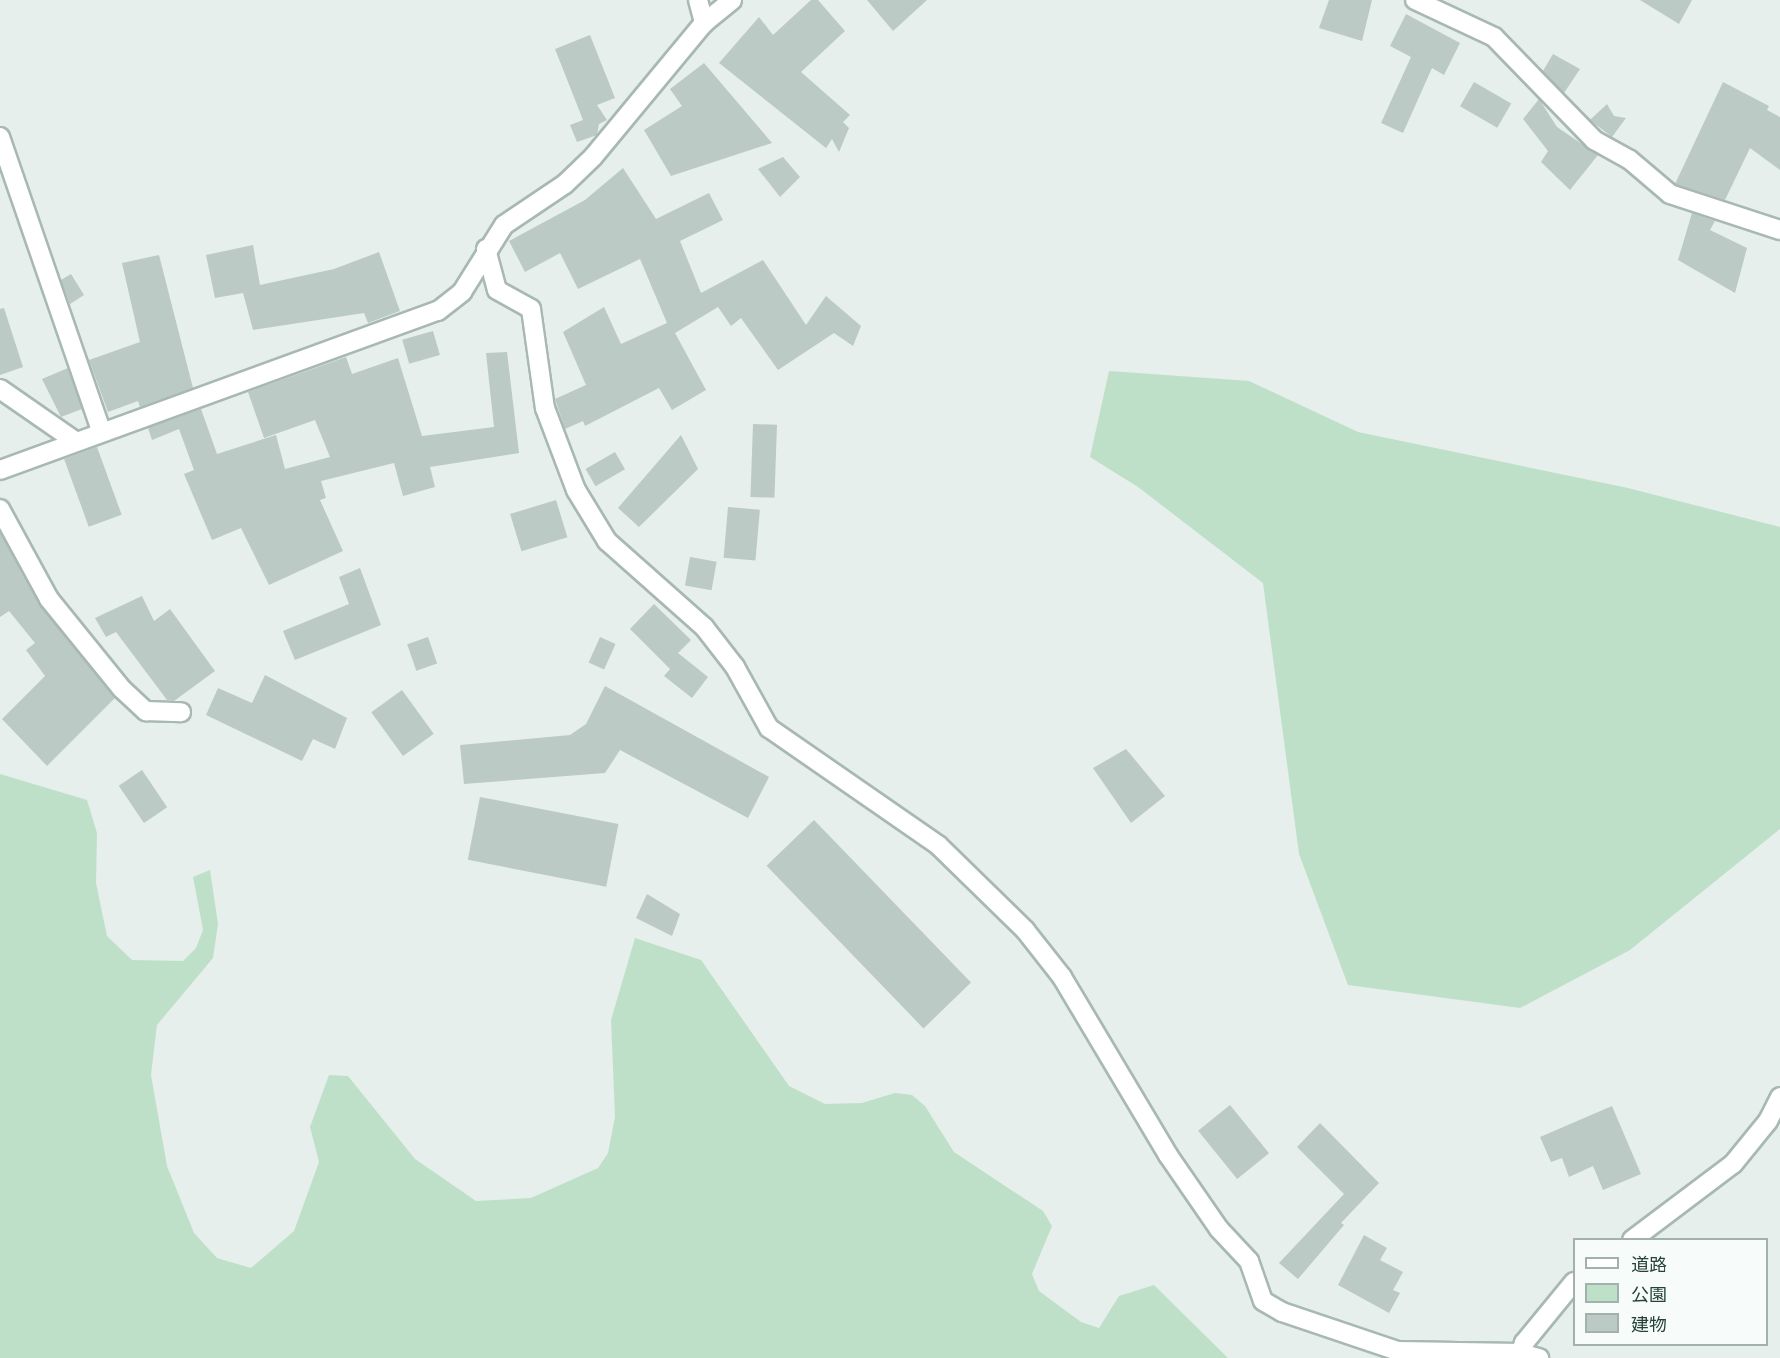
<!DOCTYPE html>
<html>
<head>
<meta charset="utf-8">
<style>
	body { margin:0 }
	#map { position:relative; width:1780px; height:1358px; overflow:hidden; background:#e6efeb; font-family:"Archivo Narrow","Noto Sans JP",sans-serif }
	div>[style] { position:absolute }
	.green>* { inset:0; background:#bfe0c8 }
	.building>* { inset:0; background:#bbcac4; transform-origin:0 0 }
	.roads { filter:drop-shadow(2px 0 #a8b8b2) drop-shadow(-2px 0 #a8b8b2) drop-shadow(0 2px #a8b8b2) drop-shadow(0 -2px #a8b8b2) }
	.minor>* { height:18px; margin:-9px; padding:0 9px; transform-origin:9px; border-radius:9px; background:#fff }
	.tertiary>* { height:18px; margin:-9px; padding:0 9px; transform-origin:9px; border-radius:9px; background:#fff }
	span { translate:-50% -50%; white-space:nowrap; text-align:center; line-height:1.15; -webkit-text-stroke:4.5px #f7fbf9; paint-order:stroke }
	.legend { position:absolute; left:1573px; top:1238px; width:195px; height:108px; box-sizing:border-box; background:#f7fbf9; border:2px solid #a3b1ad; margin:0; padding:8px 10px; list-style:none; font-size:18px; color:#24423a }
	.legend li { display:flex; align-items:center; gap:12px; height:30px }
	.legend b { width:30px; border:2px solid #a3b1ad }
</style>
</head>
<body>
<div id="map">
	<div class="green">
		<i style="clip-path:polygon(1109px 371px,1249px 381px,1358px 432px,1628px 488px,1780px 527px,1780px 829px,1630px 950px,1520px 1008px,1348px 985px,1299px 854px,1263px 583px,1138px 487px,1090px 457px)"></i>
		<i style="clip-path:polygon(0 774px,87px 800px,97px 833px,96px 883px,107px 936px,132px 960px,183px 961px,196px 948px,203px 930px,193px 877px,210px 870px,218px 924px,213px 958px,157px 1025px,151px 1075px,167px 1166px,194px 1233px,217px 1258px,251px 1268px,294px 1231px,319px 1162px,310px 1127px,329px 1075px,348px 1076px,415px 1159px,476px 1201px,531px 1198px,598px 1168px,608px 1153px,615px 1117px,611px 1020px,635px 938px,701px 960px,789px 1086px,825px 1104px,862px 1103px,895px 1093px,912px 1095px,925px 1106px,954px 1152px,1043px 1211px,1052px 1226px,1032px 1274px,1039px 1291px,1081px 1322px,1099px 1328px,1119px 1296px,1154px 1285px,1228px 1358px,0 1358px)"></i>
	</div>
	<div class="building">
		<i style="clip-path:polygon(811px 0,818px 0,845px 31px,801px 72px,850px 115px,843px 122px,849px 128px,839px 152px,832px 139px,826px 148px,719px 63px,759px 17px,773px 35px)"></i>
		<i style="clip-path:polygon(867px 0,927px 0,893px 31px)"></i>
		<i style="clip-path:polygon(1329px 0,1372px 0,1362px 41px,1319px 28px)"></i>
		<i style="clip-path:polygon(1640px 0,1692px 0,1679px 24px)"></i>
		<i style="clip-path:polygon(1406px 14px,1460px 43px,1444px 75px,1432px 68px,1403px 133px,1381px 123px,1411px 57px,1390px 46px)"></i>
		<i style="clip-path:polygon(590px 35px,615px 98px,597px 105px,607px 120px,599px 124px,597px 135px,577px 142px,570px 125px,583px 120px,555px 49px)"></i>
		<i style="clip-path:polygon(1553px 54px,1580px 69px,1564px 93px,1543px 71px)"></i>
		<i style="clip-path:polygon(704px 63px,772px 143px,671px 176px,644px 130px,682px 106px,670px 89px)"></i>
		<i style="left:1474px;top:82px;width:43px;height:28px;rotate:30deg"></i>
		<i style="clip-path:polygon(1723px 82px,1769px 106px,1767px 110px,1780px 117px,1780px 170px,1750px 148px,1725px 200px,1675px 184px)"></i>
		<i style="clip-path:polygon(1539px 99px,1557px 127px,1598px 155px,1570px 190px,1541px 162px,1548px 151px,1523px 119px)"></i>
		<i style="clip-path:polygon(1607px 104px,1614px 116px,1626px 118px,1612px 137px,1590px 120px)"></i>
		<i style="clip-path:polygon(783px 157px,800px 177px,780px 197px,758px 169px)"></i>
		<i style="clip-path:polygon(623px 168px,656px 219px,709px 193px,723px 220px,680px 241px,701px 293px,763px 260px,806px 325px,826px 296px,861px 326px,853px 346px,834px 333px,778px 370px,741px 318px,731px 326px,718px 307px,675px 333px,706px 390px,672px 410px,659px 388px,585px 426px,583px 421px,565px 429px,555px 399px,586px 385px,563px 332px,604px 307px,621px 344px,667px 323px,640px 259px,578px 289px,560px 253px,525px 272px,509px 241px,585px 200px)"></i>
		<i style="clip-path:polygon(1692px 213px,1715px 221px,1710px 230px,1747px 248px,1735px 293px,1678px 260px)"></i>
		<i style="clip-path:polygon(253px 245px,260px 285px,334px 269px,379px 252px,400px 311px,368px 323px,364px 313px,253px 330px,243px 293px,215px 298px,206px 255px)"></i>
		<i style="clip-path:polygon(159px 255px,193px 388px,140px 407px,138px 401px,108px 412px,89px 360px,140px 342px,122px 263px)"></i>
		<i style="clip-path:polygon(71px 274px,84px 295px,70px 304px,61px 280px)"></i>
		<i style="clip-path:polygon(4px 308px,23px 367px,0 375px,0 309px)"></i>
		<i style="left:433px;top:331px;width:25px;height:32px;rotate:74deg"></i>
		<i style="clip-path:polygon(507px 352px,519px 453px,430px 467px,435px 487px,403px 496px,394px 463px,321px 481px,326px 498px,320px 500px,343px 551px,269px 585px,241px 528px,212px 540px,184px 474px,194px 470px,179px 429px,152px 440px,148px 428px,201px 409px,217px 454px,276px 435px,285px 469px,330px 457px,315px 420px,264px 438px,248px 392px,346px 357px,352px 374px,398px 358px,422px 436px,494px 427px,486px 353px)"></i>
		<i style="clip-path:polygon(68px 368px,82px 409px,61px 417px,42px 379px)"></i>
		<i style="left:753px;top:424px;width:24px;height:73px;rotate:2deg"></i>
		<i style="clip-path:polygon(681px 435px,698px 469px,639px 527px,618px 508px)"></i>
		<i style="left:97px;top:447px;width:72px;height:35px;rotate:70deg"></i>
		<i style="left:615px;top:452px;width:20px;height:34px;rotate:60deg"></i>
		<i style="left:556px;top:500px;width:39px;height:48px;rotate:73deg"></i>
		<i style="left:728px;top:507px;width:32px;height:51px;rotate:5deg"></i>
		<i style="clip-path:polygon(0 533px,40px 606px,115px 698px,47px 766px,2px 719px,45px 676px,26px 650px,35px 643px,9px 611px,0 617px)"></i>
		<i style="left:690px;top:557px;width:27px;height:29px;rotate:10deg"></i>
		<i style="clip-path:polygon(360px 568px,381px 625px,295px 660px,283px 631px,349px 604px,339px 577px)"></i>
		<i style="clip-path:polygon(142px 596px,154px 621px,170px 609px,215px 671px,174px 701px,167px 700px,116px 632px,106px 637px,95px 618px)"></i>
		<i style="clip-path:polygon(654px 604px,691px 640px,678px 653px,708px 677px,692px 698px,664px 676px,670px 669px,630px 629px)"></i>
		<i style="left:428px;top:637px;width:28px;height:22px;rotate:71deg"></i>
		<i style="left:600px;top:637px;width:17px;height:28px;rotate:24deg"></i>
		<i style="clip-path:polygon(265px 675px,347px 718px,335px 749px,313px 739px,302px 761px,206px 715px,218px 688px,252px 703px)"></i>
		<i style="clip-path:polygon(605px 686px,769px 777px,748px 818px,620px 750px,605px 773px,464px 784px,460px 745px,570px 735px,586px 724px)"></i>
		<i style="left:402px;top:690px;width:54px;height:38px;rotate:54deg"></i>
		<i style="clip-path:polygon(1126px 749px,1165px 796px,1131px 823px,1093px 768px)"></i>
		<i style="left:142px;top:770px;width:45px;height:28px;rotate:56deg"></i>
		<i style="left:480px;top:797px;width:141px;height:64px;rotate:11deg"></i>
		<i style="left:814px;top:820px;width:226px;height:66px;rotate:46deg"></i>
		<i style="clip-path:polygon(647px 894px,680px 914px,672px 936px,636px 918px)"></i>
		<i style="left:1230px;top:1105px;width:62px;height:41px;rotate:51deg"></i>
		<i style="clip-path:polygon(1612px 1106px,1641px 1174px,1603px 1190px,1593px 1166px,1569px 1177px,1562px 1158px,1551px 1162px,1540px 1137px)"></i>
		<i style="clip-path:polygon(1320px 1123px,1379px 1183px,1341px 1223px,1344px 1225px,1298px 1279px,1279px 1263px,1344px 1194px,1297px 1147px)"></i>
		<i style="clip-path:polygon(1364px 1235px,1387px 1248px,1380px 1260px,1403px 1272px,1393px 1290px,1400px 1293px,1389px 1313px,1338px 1285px)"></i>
	</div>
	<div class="roads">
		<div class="minor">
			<i style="left:698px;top:0;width:24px;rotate:75deg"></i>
			<i style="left:1415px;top:0;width:87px;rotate:25.1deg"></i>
			<i style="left:1494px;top:37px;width:144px;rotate:45.8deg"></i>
			<i style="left:1594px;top:140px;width:41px;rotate:29.1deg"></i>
			<i style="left:1630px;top:160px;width:52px;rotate:40.4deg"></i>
			<i style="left:1670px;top:194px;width:116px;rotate:18.1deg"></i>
			<i style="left:0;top:137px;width:310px;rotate:71deg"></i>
			<i style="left:486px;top:249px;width:42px;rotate:75deg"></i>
			<i style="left:497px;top:290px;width:39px;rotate:29deg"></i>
			<i style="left:531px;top:309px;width:100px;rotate:82deg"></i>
			<i style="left:545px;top:408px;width:88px;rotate:69.3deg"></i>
			<i style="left:576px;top:490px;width:60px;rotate:58.7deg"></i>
			<i style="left:607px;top:541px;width:130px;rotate:41.6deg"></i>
			<i style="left:704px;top:627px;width:51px;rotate:52.2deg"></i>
			<i style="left:735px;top:667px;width:70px;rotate:60.9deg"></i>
			<i style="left:769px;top:728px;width:206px;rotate:34.7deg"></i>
			<i style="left:938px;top:845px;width:122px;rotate:44.3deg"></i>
			<i style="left:1025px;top:930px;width:60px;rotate:51.8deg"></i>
			<i style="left:1062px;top:977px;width:207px;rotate:59.2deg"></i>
			<i style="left:1168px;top:1155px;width:90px;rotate:55.4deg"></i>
			<i style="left:1219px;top:1229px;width:44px;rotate:46.8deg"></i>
			<i style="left:1249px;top:1261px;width:42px;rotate:70.7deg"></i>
			<i style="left:1263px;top:1301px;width:22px;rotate:30deg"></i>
			<i style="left:1282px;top:1312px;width:122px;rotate:18.6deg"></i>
			<i style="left:1398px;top:1351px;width:122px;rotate:0.9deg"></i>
			<i style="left:1520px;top:1353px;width:20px;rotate:15deg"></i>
			<i style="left:0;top:389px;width:91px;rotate:34.7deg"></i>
			<i style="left:0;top:470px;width:466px;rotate:-20deg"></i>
			<i style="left:438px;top:311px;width:31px;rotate:-38deg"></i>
			<i style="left:462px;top:292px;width:79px;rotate:-57.9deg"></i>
			<i style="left:504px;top:225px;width:73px;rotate:-33.9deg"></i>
			<i style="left:565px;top:184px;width:39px;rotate:-44deg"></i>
			<i style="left:593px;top:157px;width:174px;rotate:-50.4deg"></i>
			<i style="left:704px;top:23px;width:36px;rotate:-39deg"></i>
			<i style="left:0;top:509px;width:102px;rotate:61.4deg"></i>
			<i style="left:49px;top:599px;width:116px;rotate:51deg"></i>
			<i style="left:122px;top:689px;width:33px;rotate:43deg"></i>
			<i style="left:146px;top:711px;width:35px;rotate:2deg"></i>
		</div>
		<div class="tertiary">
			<i style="left:1632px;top:1240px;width:126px;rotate:-37deg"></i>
			<i style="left:1733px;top:1164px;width:55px;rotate:-50.9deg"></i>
			<i style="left:1768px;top:1121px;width:27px;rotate:-63deg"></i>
			<i style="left:1519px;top:1358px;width:16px;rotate:-72deg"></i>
			<i style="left:1524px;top:1343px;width:79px;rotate:-50.7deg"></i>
		</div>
	</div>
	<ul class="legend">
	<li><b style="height:8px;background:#fff"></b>道路</li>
	<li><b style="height:16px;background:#bfe0c8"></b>公園</li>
	<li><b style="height:16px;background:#bbcac4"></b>建物</li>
	</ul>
</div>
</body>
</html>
